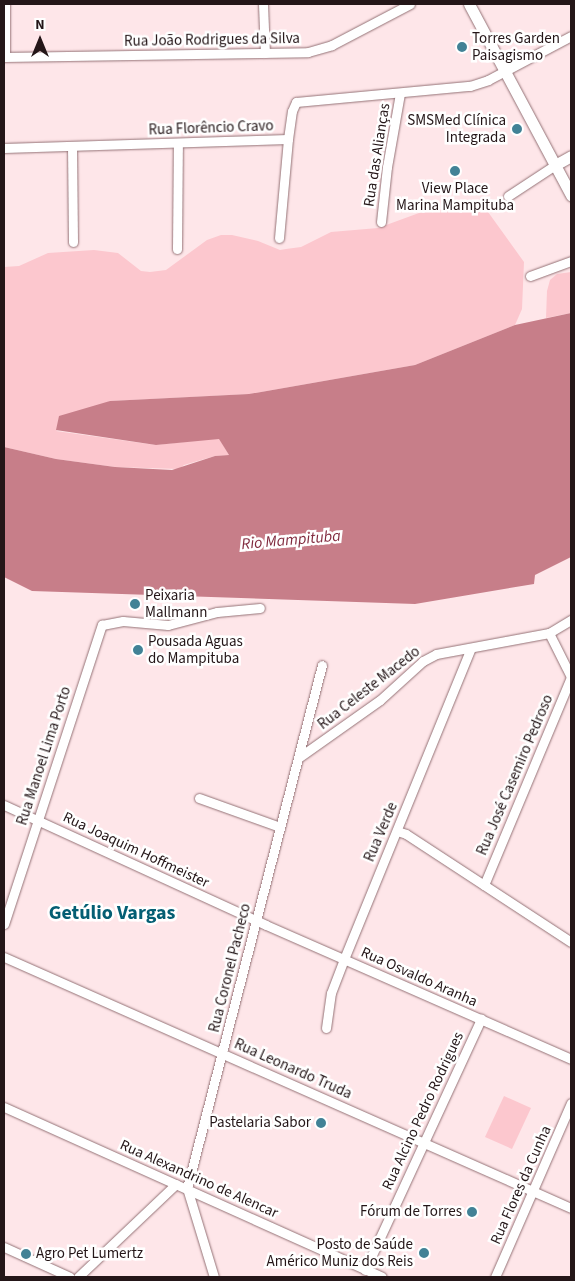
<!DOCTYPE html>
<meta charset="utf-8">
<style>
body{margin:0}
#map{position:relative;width:575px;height:1281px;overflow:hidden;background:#fee6e9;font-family:"Source Sans 3",sans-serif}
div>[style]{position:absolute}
.green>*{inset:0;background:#fcc7ce}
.water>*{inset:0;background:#c77e89}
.roads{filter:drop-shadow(0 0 1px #947276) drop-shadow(0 0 1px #947276)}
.minor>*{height:9px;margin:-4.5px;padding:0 4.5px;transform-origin:4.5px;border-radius:4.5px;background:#fff}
.secondary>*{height:11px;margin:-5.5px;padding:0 5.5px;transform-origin:5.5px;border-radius:5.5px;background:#fff}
.dots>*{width:14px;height:14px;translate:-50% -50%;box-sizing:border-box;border:2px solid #fff;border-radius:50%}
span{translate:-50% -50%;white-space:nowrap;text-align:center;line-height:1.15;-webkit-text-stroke:5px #fff;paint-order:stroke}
.poi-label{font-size:15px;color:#241618}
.left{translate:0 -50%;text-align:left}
.right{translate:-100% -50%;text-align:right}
.street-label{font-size:15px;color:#241618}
.water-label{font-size:16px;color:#812a3e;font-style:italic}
.district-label{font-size:20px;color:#045e73;font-weight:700}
.frame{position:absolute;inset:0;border:5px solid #241618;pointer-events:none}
.north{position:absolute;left:15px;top:15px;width:50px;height:50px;-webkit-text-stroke:4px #fff;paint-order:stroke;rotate:0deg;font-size:14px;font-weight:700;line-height:20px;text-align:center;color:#241618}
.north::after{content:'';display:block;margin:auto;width:18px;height:22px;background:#241618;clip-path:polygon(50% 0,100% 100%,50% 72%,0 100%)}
</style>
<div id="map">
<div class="green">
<div style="clip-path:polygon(471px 204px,483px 205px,524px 262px,522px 309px,515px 325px,415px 365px,250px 394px,110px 401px,56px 431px,156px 445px,219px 438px,229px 455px,215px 456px,184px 465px,179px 469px,115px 467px,56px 459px,4px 447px,4px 267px,19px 266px,48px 253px,94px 250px,118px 253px,141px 271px,150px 272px,166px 270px,207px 240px,221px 235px,232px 235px,258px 241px,280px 250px,286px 249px,301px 247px,331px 232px,378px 228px,419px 213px)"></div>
<div style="clip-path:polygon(571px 272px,571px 313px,546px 318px,547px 291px,550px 280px,557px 274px)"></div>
<div style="clip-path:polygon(504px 1096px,531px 1108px,512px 1149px,485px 1137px)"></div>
</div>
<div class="water">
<div style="clip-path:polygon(571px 313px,571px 557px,535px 575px,534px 584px,415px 604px,32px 591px,4px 577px,4px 447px,56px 459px,115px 467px,172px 470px,215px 456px,229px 455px,219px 439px,156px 445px,56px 430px,59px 416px,110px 401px,249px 394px,415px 365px,515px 325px)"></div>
</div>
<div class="roads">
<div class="minor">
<div style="left:5px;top:4px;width:53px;rotate:90deg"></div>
<div style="left:263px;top:4px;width:49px;rotate:87.7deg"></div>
<div style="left:4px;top:57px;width:304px;rotate:-0.9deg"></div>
<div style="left:308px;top:52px;width:25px;rotate:-16deg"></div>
<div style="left:332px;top:45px;width:88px;rotate:-27.7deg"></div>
<div style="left:72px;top:146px;width:96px;rotate:89.4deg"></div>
<div style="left:4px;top:148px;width:284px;rotate:-1.8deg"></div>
<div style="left:288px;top:139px;width:28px;rotate:-82deg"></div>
<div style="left:292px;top:111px;width:10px;rotate:-66deg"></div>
<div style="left:296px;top:102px;width:175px;rotate:-5.3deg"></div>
<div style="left:470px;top:86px;width:19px;rotate:-18deg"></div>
<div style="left:488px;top:80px;width:94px;rotate:-27.9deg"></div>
<div style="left:508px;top:196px;width:56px;rotate:-33.4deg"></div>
<div style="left:381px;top:222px;width:55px;rotate:-83.8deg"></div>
<div style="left:387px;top:167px;width:75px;rotate:-80deg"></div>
<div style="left:279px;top:238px;width:99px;rotate:-84.8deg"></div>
<div style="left:177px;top:249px;width:106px;rotate:-89.5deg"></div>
<div style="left:530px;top:276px;width:44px;rotate:-20.1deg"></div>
<div style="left:549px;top:633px;width:49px;rotate:63.4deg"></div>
<div style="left:298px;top:758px;width:100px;rotate:-35.3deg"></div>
<div style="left:380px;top:700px;width:58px;rotate:-42.2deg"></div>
<div style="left:423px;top:661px;width:15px;rotate:-28deg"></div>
<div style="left:436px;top:654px;width:115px;rotate:-10.5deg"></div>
<div style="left:549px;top:633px;width:26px;rotate:-31deg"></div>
<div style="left:199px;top:798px;width:86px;rotate:19.7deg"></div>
<div style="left:4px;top:805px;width:288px;rotate:24.6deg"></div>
<div style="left:266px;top:925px;width:333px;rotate:23.7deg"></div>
<div style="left:397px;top:831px;width:9px;rotate:18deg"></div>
<div style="left:406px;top:834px;width:197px;rotate:33.2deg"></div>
<div style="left:484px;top:885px;width:225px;rotate:-67.3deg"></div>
<div style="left:4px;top:924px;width:315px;rotate:-71.9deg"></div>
<div style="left:102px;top:625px;width:21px;rotate:-11deg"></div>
<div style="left:123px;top:621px;width:45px;rotate:5.1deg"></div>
<div style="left:168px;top:625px;width:51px;rotate:-14.9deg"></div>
<div style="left:217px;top:612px;width:43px;rotate:-5.3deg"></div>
<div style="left:4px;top:957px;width:620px;rotate:23.88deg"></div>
<div style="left:326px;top:1028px;width:35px;rotate:-82deg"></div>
<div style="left:331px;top:993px;width:36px;rotate:-69deg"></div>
<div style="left:344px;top:959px;width:336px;rotate:-67.8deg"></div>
<div style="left:4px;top:1107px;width:414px;rotate:24.2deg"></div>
<div style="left:4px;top:1247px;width:72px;rotate:24.4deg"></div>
<div style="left:365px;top:1270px;width:277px;rotate:-65.2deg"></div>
<div style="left:78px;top:1277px;width:135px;rotate:-43.5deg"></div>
<div style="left:214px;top:1277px;width:93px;rotate:-106.9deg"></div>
<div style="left:187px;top:1188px;width:540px;rotate:-75.53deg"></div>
<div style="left:495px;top:1277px;width:190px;rotate:-66.4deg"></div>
</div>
<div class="secondary">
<div style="left:469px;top:4px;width:217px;rotate:61.9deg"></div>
<div style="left:555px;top:165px;width:18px;rotate:-29deg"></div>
</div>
</div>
<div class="dots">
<div style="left:462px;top:47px;background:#428296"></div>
<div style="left:517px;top:129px;background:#428296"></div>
<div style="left:455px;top:171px;background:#428296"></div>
<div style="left:135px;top:604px;background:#428296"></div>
<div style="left:138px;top:650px;background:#428296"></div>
<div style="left:321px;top:1123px;background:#428296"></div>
<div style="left:472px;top:1212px;background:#428296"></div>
<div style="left:424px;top:1253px;background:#428296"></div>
<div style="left:26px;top:1254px;background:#428296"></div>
</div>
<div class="poi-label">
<span class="left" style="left:472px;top:47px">Torres Garden<br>Paisagismo</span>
<span class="right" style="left:506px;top:129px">SMSMed Clínica<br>Integrada</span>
<span style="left:455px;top:197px">View Place<br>Marina Mampituba</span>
<span class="left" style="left:145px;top:604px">Peixaria<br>Mallmann</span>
<span class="left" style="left:148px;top:650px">Pousada Aguas<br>do Mampituba</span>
<span class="right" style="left:311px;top:1123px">Pastelaria Sabor</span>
<span class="right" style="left:462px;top:1212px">Fórum de Torres</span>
<span class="right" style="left:413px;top:1253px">Posto de Saúde<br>Américo Muniz dos Reis</span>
<span class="left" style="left:36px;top:1254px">Agro Pet Lumertz</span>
</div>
<div class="street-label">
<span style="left:212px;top:40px;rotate:-1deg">Rua João Rodrigues da Silva</span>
<span style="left:211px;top:128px;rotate:-2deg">Rua Florêncio Cravo</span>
<span style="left:377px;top:155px;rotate:-81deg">Rua das Alianças</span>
<span style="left:369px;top:688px;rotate:-38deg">Rua Celeste Macedo</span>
<span style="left:44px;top:756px;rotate:-72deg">Rua Manoel Lima Porto</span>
<span style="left:515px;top:775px;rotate:-67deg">Rua José Casemiro Pedroso</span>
<span style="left:381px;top:832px;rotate:-67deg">Rua Verde</span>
<span style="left:136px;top:850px;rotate:25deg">Rua Joaquim Hoffmeister</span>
<span style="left:230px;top:968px;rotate:-76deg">Rua Coronel Pacheco</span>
<span style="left:419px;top:977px;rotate:24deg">Rua Osvaldo Aranha</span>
<span style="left:293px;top:1069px;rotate:24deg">Rua Leonardo Truda</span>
<span style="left:423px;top:1111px;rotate:-65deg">Rua Alcino Pedro Rodrigues</span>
<span style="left:199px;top:1179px;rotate:24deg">Rua Alexandrino de Alencar</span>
<span style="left:521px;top:1185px;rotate:-66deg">Rua Flores da Cunha</span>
</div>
<div class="water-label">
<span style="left:291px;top:540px;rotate:-5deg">Rio Mampituba</span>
</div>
<div class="district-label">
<span style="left:112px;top:913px">Getúlio Vargas</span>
</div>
<div class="frame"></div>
<div class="north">N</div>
</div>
